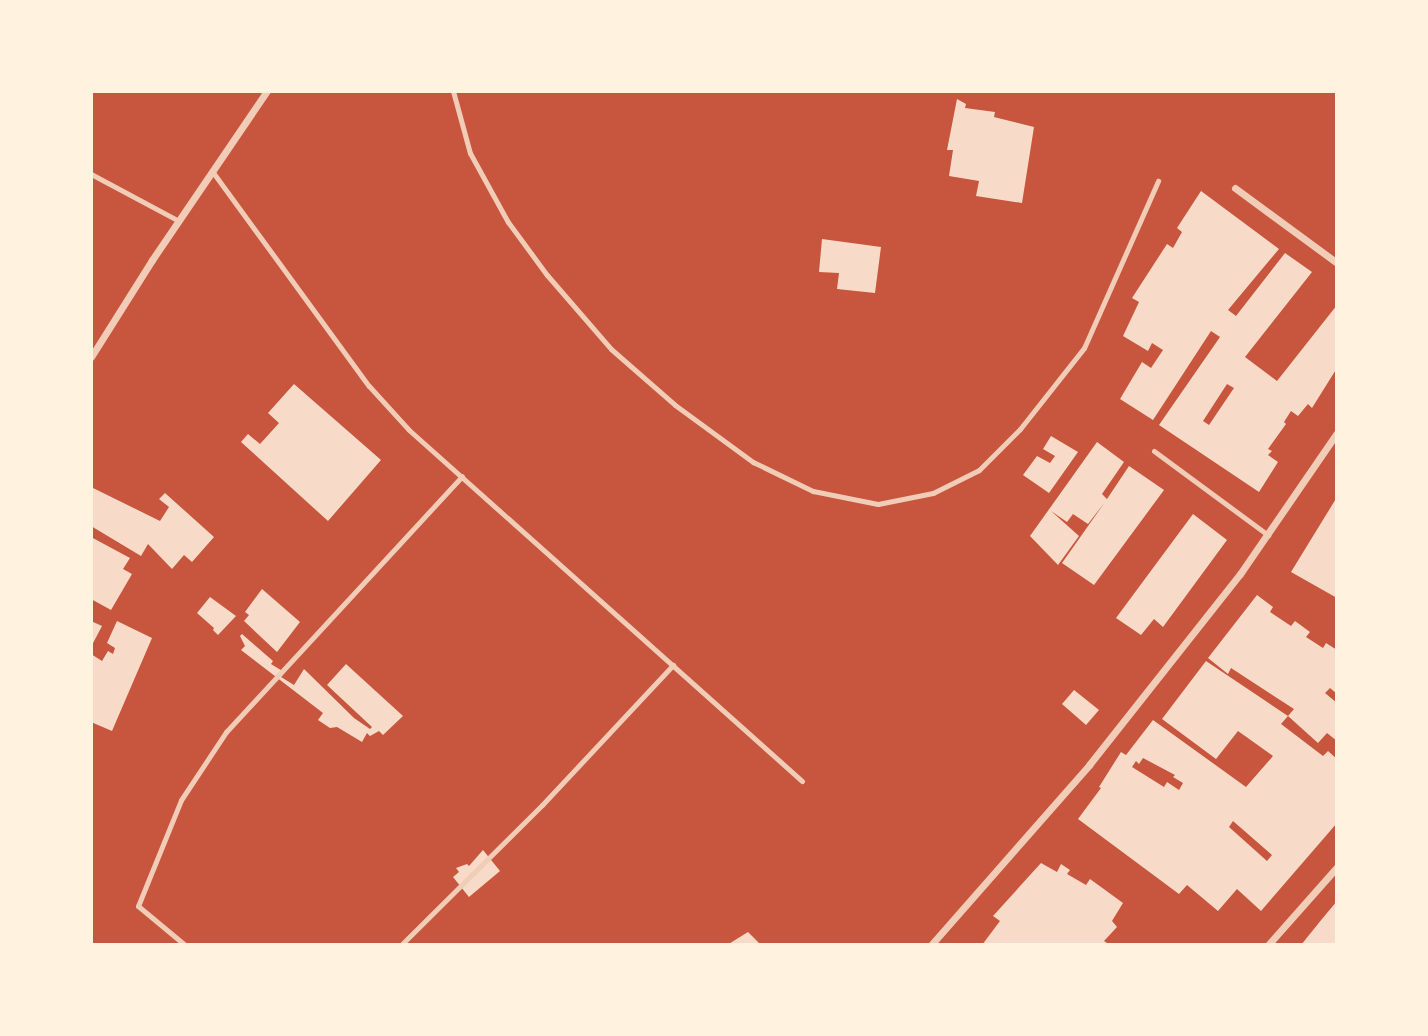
<!DOCTYPE html>
<style>
body{margin:0}
#map{position:relative;width:1428px;height:1036px;overflow:hidden;background:#c8553d;font-family:"Nunito Sans",sans-serif}
div>[style]{position:absolute}
.building>*{inset:0;background:#f7dbc8}
.service>*{height:5px;margin:-2.5px;padding:0 2.5px;transform-origin:2.5px;border-radius:2.5px;background:#f1ccb7}
.minor>*{height:7px;margin:-3.5px;padding:0 3.5px;transform-origin:3.5px;border-radius:3.5px;background:#f1ccb7}
span{translate:-50% -50%;white-space:nowrap;text-align:center;line-height:1.15;-webkit-text-stroke:7px #fff3e0;paint-order:stroke}
.frame{position:absolute;inset:0;border:93px solid #fff3e0;pointer-events:none}
</style>
<div id="map">
<div class="building">
<div style="clip-path:polygon(957px 99px,966px 104px,965px 108px,995px 112px,994px 117px,1034px 127px,1022px 203px,976px 196px,979px 181px,949px 176px,953px 150px,947px 150px)"></div>
<div style="clip-path:polygon(evenodd,1201px 191px,1279px 249px,1228px 310px,1236px 316px,1285px 253px,1312px 272px,1245px 357px,1277px 381px,1337px 305px,1337px 368px,1312px 408px,1308px 404px,1298px 416px,1291px 411px,1284px 422px,1286px 424px,1268px 449px,1272px 451px,1268px 455px,1278px 462px,1259px 492px,1159px 425px,1220px 337px,1211px 331px,1153px 420px,1120px 399px,1142px 362px,1151px 368px,1163px 350px,1152px 343px,1148px 351px,1123px 336px,1139px 302px,1132px 298px,1167px 244px,1173px 248px,1182px 232px,1177px 228px,1201px 191px,1227px 384px,1234px 388px,1209px 425px,1203px 421px,1227px 384px)"></div>
<div style="clip-path:polygon(822px 239px,881px 247px,875px 293px,837px 289px,839px 273px,819px 272px)"></div>
<div style="clip-path:polygon(294px 384px,381px 460px,328px 521px,241px 442px,248px 434px,260px 444px,279px 423px,268px 413px)"></div>
<div style="clip-path:polygon(1051px 436px,1078px 452px,1049px 493px,1023px 475px,1037px 456px,1050px 463px,1055px 456px,1043px 449px)"></div>
<div style="clip-path:polygon(1097px 442px,1124px 462px,1102px 494px,1107px 499px,1129px 466px,1164px 490px,1094px 585px,1062px 563px,1105px 502px,1088px 524px,1073px 514px,1067px 522px,1051px 511px,1079px 536px,1058px 565px,1030px 536px)"></div>
<div style="clip-path:polygon(91px 487px,160px 521px,169px 507px,159px 499px,165px 493px,214px 537px,192px 562px,184px 555px,172px 569px,148px 544px,141px 556px,91px 526px)"></div>
<div style="clip-path:polygon(1337px 497px,1337px 598px,1291px 572px)"></div>
<div style="clip-path:polygon(1193px 514px,1227px 540px,1163px 627px,1154px 619px,1141px 635px,1116px 618px)"></div>
<div style="clip-path:polygon(91px 537px,130px 558px,123px 569px,132px 574px,111px 610px,91px 599px)"></div>
<div style="clip-path:polygon(262px 589px,300px 622px,277px 652px,244px 621px,249px 615px,245px 612px)"></div>
<div style="clip-path:polygon(evenodd,1257px 595px,1273px 607px,1270px 612px,1291px 626px,1295px 621px,1310px 632px,1306px 637px,1323px 648px,1326px 643px,1337px 650px,1337px 694px,1330px 688px,1325px 693px,1337px 703px,1337px 741px,1327px 733px,1318px 743px,1288px 716px,1281px 724px,1323px 756px,1328px 751px,1337px 759px,1337px 823px,1261px 911px,1237px 889px,1218px 911px,1187px 885px,1179px 894px,1078px 819px,1101px 788px,1099px 787px,1121px 752px,1126px 755px,1153px 720px,1246px 787px,1273px 756px,1238px 731px,1216px 759px,1162px 719px,1206px 661px,1288px 716px,1294px 709px,1231px 668px,1228px 674px,1208px 658px,1257px 595px,1143px 758px,1175px 775px,1173px 777px,1183px 783px,1179px 790px,1167px 782px,1164px 787px,1132px 767px,1136px 761px,1139px 764px,1143px 758px,1257px 595px,1233px 821px,1272px 855px,1267px 861px,1229px 827px,1233px 821px)"></div>
<div style="clip-path:polygon(210px 597px,236px 616px,218px 635px,213px 630px,214px 628px,197px 613px)"></div>
<div style="clip-path:polygon(91px 621px,102px 626px,91px 647px)"></div>
<div style="clip-path:polygon(117px 621px,152px 638px,112px 731px,91px 722px,91px 654px,102px 661px,108px 651px,113px 654px,115px 648px,107px 643px)"></div>
<div style="clip-path:polygon(242px 634px,273px 661px,271px 664px,284px 672px,281px 677px,294px 685px,304px 669px,354px 718px,370px 729px,372px 727px,327px 685px,346px 664px,403px 716px,383px 735px,379px 731px,370px 736px,367px 733px,362px 742px,337px 727px,330px 728px,318px 720px,323px 713px,241px 650px,245px 646px,240px 636px)"></div>
<div style="clip-path:polygon(1074px 690px,1099px 710px,1086px 725px,1062px 704px)"></div>
<div style="clip-path:polygon(483px 850px,500px 871px,469px 897px,453px 877px,459px 872px,456px 868px,467px 864px,469px 866px)"></div>
<div style="clip-path:polygon(1041px 863px,1057px 872px,1061px 864px,1070px 870px,1067px 874px,1086px 885px,1090px 879px,1123px 903px,1112px 921px,1117px 927px,1104px 941px,1110px 945px,982px 945px,1000px 921px,993px 916px)"></div>
<div style="clip-path:polygon(1337px 901px,1337px 945px,1301px 945px,1322px 919px)"></div>
<div style="clip-path:polygon(748px 932px,761px 945px,727px 945px)"></div>
</div>
<div class="service">
<div style="left:453px;top:91px;width:64px;rotate:74.7deg"></div>
<div style="left:470px;top:153px;width:79px;rotate:61.2deg"></div>
<div style="left:508px;top:222px;width:66px;rotate:53.7deg"></div>
<div style="left:547px;top:275px;width:98px;rotate:49.1deg"></div>
<div style="left:611px;top:349px;width:85px;rotate:41.2deg"></div>
<div style="left:675px;top:405px;width:97px;rotate:36.2deg"></div>
<div style="left:753px;top:462px;width:67px;rotate:25.8deg"></div>
<div style="left:813px;top:491px;width:66px;rotate:11.3deg"></div>
<div style="left:878px;top:504px;width:56px;rotate:-11.3deg"></div>
<div style="left:933px;top:493px;width:51px;rotate:-26.6deg"></div>
<div style="left:979px;top:470px;width:58px;rotate:-45deg"></div>
<div style="left:1020px;top:429px;width:103px;rotate:-51.7deg"></div>
<div style="left:1084px;top:348px;width:183px;rotate:-66.1deg"></div>
<div style="left:212px;top:171px;width:266px;rotate:53.9deg"></div>
<div style="left:369px;top:386px;width:59px;rotate:47.7deg"></div>
<div style="left:409px;top:430px;width:527px;rotate:41.77deg"></div>
<div style="left:91px;top:174px;width:100px;rotate:28.1deg"></div>
<div style="left:1154px;top:451px;width:142px;rotate:36.4deg"></div>
<div style="left:185px;top:945px;width:61px;rotate:-140.3deg"></div>
<div style="left:138px;top:906px;width:114px;rotate:-67.9deg"></div>
<div style="left:181px;top:800px;width:82px;rotate:-56.5deg"></div>
<div style="left:226px;top:732px;width:348px;rotate:-47.3deg"></div>
<div style="left:401px;top:945px;width:199px;rotate:-44.8deg"></div>
<div style="left:542px;top:805px;width:192px;rotate:-46.9deg"></div>
</div>
<div class="minor">
<div style="left:1235px;top:188px;width:127px;rotate:36.3deg"></div>
<div style="left:91px;top:357px;width:115px;rotate:-57.8deg"></div>
<div style="left:152px;top:260px;width:204px;rotate:-55.8deg"></div>
<div style="left:931px;top:945px;width:240px;rotate:-48.7deg"></div>
<div style="left:1089px;top:765px;width:243px;rotate:-51.7deg"></div>
<div style="left:1240px;top:574px;width:171px;rotate:-55.5deg"></div>
<div style="left:1268px;top:945px;width:104px;rotate:-48.5deg"></div>
</div>
<div class="frame"></div>
</div>
